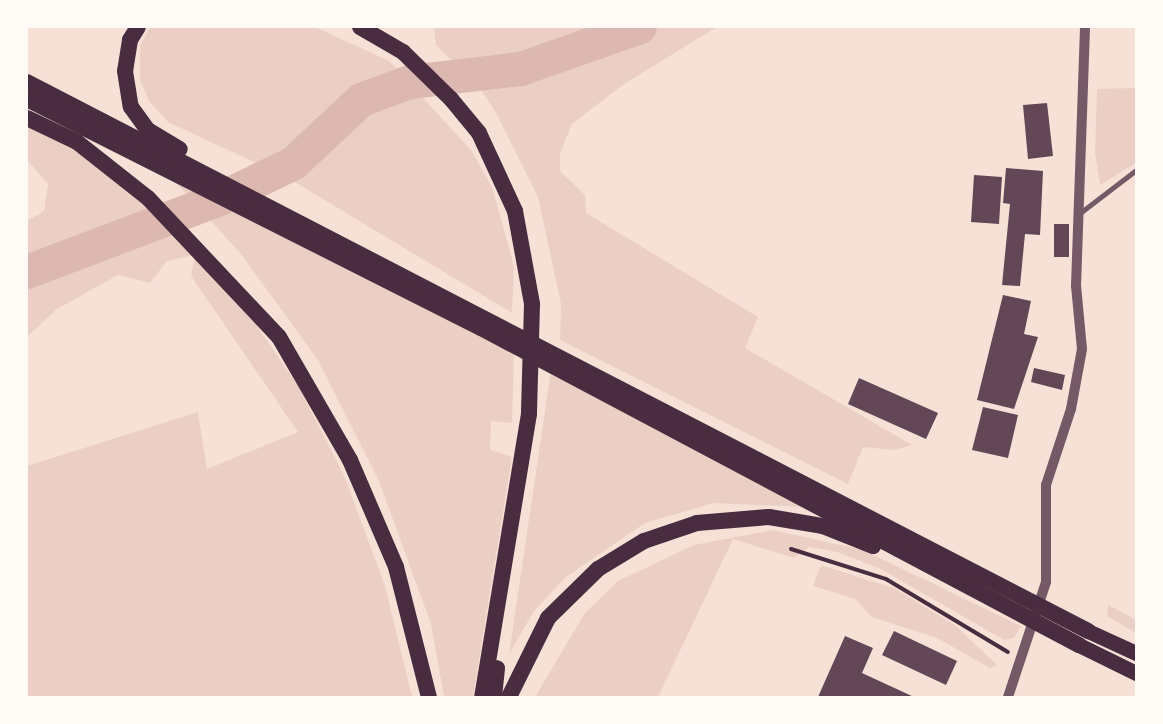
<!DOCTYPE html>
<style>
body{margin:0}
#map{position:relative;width:1163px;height:724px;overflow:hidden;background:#f7e1d7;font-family:"Crimson Pro",serif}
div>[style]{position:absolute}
.green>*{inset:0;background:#ebcfc5}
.river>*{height:34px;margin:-17px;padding:0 17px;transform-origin:17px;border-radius:17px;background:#dcb8b0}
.building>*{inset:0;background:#644757}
.path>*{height:4px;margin:-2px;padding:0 2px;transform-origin:2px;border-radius:2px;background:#4a2c40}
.service>*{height:4.5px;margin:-2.25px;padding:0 2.25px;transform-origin:2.25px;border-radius:2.25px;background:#755966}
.tertiary>*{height:10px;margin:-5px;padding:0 5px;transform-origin:5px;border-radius:5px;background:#755966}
.primary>*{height:15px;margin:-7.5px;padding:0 7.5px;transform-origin:7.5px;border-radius:7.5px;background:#4a2c40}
.trunk>*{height:16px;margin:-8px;padding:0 8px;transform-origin:8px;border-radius:8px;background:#4a2c40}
span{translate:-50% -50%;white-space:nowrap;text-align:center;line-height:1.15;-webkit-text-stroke:6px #fffaf5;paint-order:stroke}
.frame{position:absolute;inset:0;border:28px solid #fffaf5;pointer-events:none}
</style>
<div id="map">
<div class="green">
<div style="clip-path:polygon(150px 27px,315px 27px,389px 61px,471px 150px,492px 187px,514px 266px,512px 313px,288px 178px,168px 122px,150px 102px,140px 80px,140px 46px)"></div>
<div style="clip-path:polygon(434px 27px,717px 27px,624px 84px,572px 124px,560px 153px,560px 171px,585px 195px,586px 213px,758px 317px,745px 348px,912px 445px,894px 450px,863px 447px,848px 484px,560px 340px,561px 304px,538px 197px,496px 113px,480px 88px,436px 45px)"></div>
<div style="clip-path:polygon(1136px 88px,1136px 163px,1100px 185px,1095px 153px,1097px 89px)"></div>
<div style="clip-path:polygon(27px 122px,88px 157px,141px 200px,195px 255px,246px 310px,298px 386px,344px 475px,385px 586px,412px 697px,27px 697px,27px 466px,198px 412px,207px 469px,298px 432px,191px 276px,195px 255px,167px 261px,150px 283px,118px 275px,57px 309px,27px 337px,27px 221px,44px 211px,48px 184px,27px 160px)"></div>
<div style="clip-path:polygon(176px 183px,514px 352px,512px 423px,491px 421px,490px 450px,512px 457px,473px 697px,444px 697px,431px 624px,379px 481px,318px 360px,241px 254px)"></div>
<div style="clip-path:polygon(551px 371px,805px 507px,714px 503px,645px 523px,566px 577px,534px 611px,509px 654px)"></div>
<div style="clip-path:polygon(773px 530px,863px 550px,1021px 626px,1014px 638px,1004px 640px,879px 568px,837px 552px,809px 547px,794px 558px,733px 539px,658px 697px,535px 697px,585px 613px,618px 581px,694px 545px)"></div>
<div style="clip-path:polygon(821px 565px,896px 589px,956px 626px,997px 665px,990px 668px,937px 638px,872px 617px,855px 599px,813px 586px)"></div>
<div style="clip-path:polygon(1108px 605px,1136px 620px,1136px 633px,1107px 616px)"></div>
</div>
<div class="river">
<div style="left:27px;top:272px;width:206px;rotate:-20.7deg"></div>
<div style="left:220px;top:199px;width:82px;rotate:-25.9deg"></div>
<div style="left:294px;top:163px;width:92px;rotate:-43.2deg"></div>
<div style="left:361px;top:100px;width:52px;rotate:-20.2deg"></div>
<div style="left:410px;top:82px;width:112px;rotate:-6.7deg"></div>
<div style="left:521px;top:69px;width:126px;rotate:-19.4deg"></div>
</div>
<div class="building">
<div style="clip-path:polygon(1047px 103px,1053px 156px,1028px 159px,1023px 105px)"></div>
<div style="clip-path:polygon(1006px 168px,1043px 171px,1040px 235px,1025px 234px,1020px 286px,1002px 285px,1010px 204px,1003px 203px)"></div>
<div style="clip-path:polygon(974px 175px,1002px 177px,999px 224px,971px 222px)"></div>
<div style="clip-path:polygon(1054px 224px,1069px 224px,1069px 257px,1054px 257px)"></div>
<div style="clip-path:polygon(1003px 295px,1031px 301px,1024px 334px,1038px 337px,1014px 409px,977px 400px)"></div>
<div style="clip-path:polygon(1034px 368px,1065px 375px,1062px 390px,1031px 382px)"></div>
<div style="clip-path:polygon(859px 378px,938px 413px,926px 439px,848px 404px)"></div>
<div style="clip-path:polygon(983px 407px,1018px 415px,1008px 458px,972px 450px)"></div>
<div style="clip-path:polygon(894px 631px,957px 661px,946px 685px,882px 655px)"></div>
<div style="clip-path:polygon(845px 636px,873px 648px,862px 673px,914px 697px,818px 697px)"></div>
</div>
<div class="path">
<div style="left:791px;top:549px;width:100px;rotate:17.5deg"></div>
<div style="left:886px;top:579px;width:142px;rotate:30.9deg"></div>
</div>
<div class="service">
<div style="left:1080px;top:213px;width:71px;rotate:-37.5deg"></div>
</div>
<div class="tertiary">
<div style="left:1008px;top:697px;width:121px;rotate:-71.7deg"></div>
<div style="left:1046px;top:582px;width:97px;rotate:-90deg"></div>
<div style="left:1046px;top:485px;width:80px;rotate:-71.8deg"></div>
<div style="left:1071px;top:409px;width:61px;rotate:-79.6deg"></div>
<div style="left:1082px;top:349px;width:63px;rotate:-95.4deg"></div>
<div style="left:1076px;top:286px;width:259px;rotate:-88deg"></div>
</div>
<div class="primary">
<div style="left:1088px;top:631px;width:53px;rotate:24.6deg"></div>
<div style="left:1079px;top:645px;width:64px;rotate:26.2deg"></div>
</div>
<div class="trunk">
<div style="left:138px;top:27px;width:15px;rotate:122deg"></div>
<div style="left:130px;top:40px;width:31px;rotate:99deg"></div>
<div style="left:125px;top:71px;width:36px;rotate:81deg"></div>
<div style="left:131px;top:107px;width:29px;rotate:54deg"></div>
<div style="left:148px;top:130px;width:37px;rotate:31deg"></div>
<div style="left:360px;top:27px;width:50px;rotate:30.2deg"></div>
<div style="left:403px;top:52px;width:67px;rotate:44.4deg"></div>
<div style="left:451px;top:99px;width:44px;rotate:50.5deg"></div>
<div style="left:479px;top:133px;width:86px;rotate:65.2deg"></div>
<div style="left:515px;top:211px;width:95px;rotate:79.6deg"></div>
<div style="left:532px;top:304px;width:110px;rotate:91.6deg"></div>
<div style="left:529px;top:414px;width:287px;rotate:99.4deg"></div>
<div style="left:27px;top:82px;width:1195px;rotate:27.36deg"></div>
<div style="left:27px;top:99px;width:508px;rotate:26.77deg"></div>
<div style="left:481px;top:328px;width:677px;rotate:27.93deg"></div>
<div style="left:27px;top:118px;width:55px;rotate:25.6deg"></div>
<div style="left:77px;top:142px;width:90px;rotate:38.3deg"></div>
<div style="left:148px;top:198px;width:191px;rotate:46.7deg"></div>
<div style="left:279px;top:337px;width:142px;rotate:60deg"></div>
<div style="left:350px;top:460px;width:116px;rotate:66.7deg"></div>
<div style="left:396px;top:567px;width:134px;rotate:75.8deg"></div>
<div style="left:494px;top:697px;width:29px;rotate:-84deg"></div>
<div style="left:509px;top:697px;width:88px;rotate:-63.7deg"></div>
<div style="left:548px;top:618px;width:70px;rotate:-44.4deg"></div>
<div style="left:598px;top:569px;width:54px;rotate:-31.3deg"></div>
<div style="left:644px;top:541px;width:56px;rotate:-18.8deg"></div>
<div style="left:697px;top:523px;width:72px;rotate:-4.8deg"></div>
<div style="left:769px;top:517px;width:55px;rotate:9.5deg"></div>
<div style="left:823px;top:526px;width:54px;rotate:21.8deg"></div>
</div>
<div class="frame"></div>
</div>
